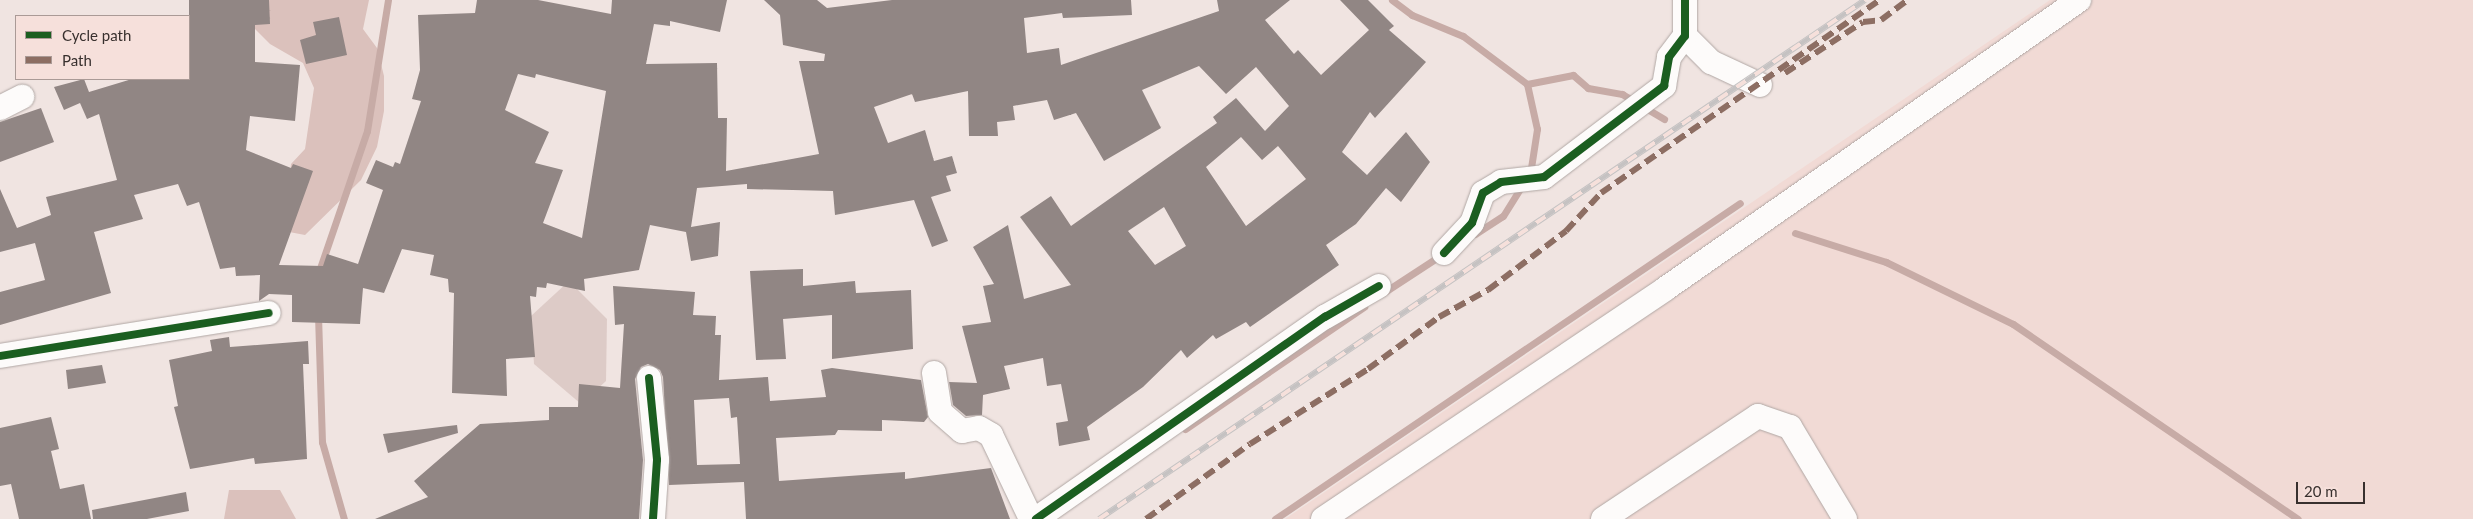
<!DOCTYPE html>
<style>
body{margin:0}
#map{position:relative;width:2473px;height:519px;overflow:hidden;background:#f0e4e1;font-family:Lato,sans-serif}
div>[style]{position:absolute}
.built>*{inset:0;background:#f1dad5}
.green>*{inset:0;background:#ddcbc7}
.forest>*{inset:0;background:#dbc1bc}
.stream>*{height:7px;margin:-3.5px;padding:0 3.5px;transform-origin:3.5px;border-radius:3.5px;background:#c7aba6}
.building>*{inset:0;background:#918684}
.roads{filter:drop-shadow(0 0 1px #b0a7a4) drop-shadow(0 0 1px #b0a7a4)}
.minor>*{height:24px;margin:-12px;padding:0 12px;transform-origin:12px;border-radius:12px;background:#fdfbfa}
.rail>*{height:5.5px;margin-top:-2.75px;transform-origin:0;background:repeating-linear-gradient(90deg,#f6e0db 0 11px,#c5c2c2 0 22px);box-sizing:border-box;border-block:1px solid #c5c2c2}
.quiet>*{height:6px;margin-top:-3px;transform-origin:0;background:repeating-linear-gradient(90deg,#8d6e63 0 12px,transparent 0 18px)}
.cycleway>*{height:8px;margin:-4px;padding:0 4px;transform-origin:4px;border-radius:4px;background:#1b5e20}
span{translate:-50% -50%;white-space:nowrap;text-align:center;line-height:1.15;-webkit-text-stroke:5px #f6e0db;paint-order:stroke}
.legend{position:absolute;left:15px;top:15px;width:175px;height:65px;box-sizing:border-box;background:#f6e0db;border:1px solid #aa9a96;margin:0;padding:6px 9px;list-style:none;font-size:15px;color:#38302e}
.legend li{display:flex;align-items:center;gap:10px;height:25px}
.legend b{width:25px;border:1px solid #aa9a96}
.scale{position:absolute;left:2296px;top:482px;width:69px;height:22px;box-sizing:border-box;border:2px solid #38302e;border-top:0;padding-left:6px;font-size:15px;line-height:18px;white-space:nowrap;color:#38302e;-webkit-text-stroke:4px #f6e0db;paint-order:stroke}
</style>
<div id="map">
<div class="built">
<div style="clip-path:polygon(2050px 0,2473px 0,2473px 519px,1285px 519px)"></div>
</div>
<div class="green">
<div style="clip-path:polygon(569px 281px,607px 319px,606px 381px,581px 404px,534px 364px,531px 316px)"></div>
</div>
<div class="forest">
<div style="clip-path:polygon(251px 0,369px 0,363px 29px,377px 48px,384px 76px,384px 111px,377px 147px,361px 180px,305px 235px,284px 231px,291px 164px,305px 149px,314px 88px,303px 63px,270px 44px,253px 27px)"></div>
<div style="clip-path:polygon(229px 490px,280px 490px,296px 519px,224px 519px)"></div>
</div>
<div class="stream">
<div style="left:1392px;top:0;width:25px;rotate:37deg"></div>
<div style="left:1412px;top:15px;width:55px;rotate:22.4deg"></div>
<div style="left:1463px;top:36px;width:80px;rotate:36.9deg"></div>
<div style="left:1527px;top:84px;width:46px;rotate:77.5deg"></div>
<div style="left:1537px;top:129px;width:46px;rotate:98.8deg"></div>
<div style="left:1527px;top:84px;width:47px;rotate:-11.1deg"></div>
<div style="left:1573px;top:75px;width:20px;rotate:41deg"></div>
<div style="left:1588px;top:88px;width:35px;rotate:10deg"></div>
<div style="left:1622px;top:94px;width:49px;rotate:30.8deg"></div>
<div style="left:1795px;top:233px;width:96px;rotate:17.7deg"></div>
<div style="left:1886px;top:262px;width:141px;rotate:26deg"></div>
<div style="left:2013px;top:324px;width:345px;rotate:34.4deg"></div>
<div style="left:1475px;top:234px;width:33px;rotate:-33deg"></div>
<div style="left:1503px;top:216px;width:36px;rotate:-58deg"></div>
<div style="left:318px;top:274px;width:151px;rotate:-71.1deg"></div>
<div style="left:367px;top:131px;width:133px;rotate:-80.9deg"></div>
<div style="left:1383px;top:293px;width:69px;rotate:-33.2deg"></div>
<div style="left:318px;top:315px;width:127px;rotate:88.2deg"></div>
<div style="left:322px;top:442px;width:80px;rotate:74.1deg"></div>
<div style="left:1185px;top:429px;width:217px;rotate:-34.3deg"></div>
<div style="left:1275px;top:519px;width:562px;rotate:-34.2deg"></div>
</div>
<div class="building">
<div style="clip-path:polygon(evenodd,189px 0,269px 0,270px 24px,255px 25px,255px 62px,300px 65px,295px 121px,250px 116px,246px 150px,291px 168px,293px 164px,313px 171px,279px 265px,323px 266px,327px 254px,358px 264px,383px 190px,366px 183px,376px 160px,393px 167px,395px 162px,400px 164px,421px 101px,412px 99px,420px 70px,418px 15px,475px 13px,477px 0,538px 0,611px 14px,612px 0,727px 0,720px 32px,670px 21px,670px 26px,654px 24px,646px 64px,717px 63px,718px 118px,727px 118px,726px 171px,819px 154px,799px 61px,824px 61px,825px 54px,783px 45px,780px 15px,764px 0,817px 0,827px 8px,892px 0,1131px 0,1132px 15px,1063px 18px,1062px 13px,1024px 18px,1027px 53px,1059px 48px,1061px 65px,1219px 11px,1217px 0,1290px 0,1265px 20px,1294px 54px,1298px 50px,1321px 75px,1369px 30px,1340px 0,1368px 0,1394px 26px,1389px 30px,1426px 62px,1375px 118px,1370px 112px,1342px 152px,1367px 175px,1406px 132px,1430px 162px,1401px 202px,1386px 188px,1356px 224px,1326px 245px,1339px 265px,1250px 327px,1246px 322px,1216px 339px,1213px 335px,1187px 358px,1181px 350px,1143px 387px,1087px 427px,1090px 440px,1059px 446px,1056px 423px,1068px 421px,1061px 384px,1047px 386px,1043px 358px,1004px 366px,1010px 389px,983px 395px,982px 415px,966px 416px,953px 405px,949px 382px,977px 383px,962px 326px,991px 322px,983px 286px,994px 284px,973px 247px,1008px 225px,1024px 299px,1071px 285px,1020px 217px,1051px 196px,1071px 226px,1217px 123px,1213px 117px,1236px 98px,1265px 131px,1289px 106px,1256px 67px,1226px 94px,1199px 66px,1142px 90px,1161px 128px,1104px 161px,1076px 113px,1054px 120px,1047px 100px,1013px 106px,1015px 120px,997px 122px,998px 136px,969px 136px,968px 91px,915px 102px,912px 94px,874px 107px,888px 143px,925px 130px,934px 161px,952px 156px,957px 173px,946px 176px,951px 191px,931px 197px,948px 241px,932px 247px,914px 200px,835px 215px,833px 191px,747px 189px,747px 184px,697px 188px,691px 227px,720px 222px,718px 256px,691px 261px,686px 232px,650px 225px,639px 270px,584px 279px,585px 291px,547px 283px,546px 288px,537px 287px,536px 297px,530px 296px,535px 357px,506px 359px,507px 396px,452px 393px,454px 293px,449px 292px,448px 279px,430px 275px,434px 255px,402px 249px,384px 293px,363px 288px,360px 324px,292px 322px,292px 295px,269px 294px,259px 301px,260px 275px,236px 276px,235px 267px,220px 269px,199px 202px,187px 206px,178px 184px,134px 195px,143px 219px,94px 232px,111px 293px,0 325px,0 292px,45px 280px,35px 243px,0 252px,0 189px,17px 228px,51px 215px,46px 197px,117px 180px,99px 114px,87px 119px,80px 103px,64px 110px,54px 87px,84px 79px,89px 92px,132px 79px,189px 79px,189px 0,518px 74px,535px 78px,536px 74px,606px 91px,582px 238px,543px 223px,563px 170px,535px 163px,549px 132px,505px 110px,518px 74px,189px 0,1241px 137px,1262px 160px,1278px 146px,1306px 179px,1246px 226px,1206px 167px,1241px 137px,189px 0,1164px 207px,1186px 246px,1155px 265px,1128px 231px,1164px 207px)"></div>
<div style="clip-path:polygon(339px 17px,347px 55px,306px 64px,300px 40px,316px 35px,313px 22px)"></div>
<div style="clip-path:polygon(41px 108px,54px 142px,0 162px,0 122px)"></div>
<div style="clip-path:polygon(803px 269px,803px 286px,855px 281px,856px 293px,911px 290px,913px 349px,832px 359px,832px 315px,783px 319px,786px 359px,756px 360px,750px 271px)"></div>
<div style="clip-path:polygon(evenodd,613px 286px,695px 292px,693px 315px,716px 316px,715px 335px,721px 335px,719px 380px,768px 377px,770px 401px,826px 397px,821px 370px,832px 368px,921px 380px,928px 417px,924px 422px,882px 420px,882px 431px,838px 430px,835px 435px,776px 438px,779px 481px,905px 472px,905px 479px,991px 468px,1010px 519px,746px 519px,744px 482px,669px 485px,663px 377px,660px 370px,648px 364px,641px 367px,635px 379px,643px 460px,639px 519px,375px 519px,428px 497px,414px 481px,480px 424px,549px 420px,549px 407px,578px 407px,579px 384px,620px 388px,624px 324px,615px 325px,613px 286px,729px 398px,731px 418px,737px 417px,740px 464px,697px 465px,694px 400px,729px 398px)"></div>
<div style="clip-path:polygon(229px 337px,230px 347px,308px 341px,309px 364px,303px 364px,307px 459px,255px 464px,254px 458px,190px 469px,174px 407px,178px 406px,169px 360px,212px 351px,210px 340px)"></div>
<div style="clip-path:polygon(102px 365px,106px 383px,68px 389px,66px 370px)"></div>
<div style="clip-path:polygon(51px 417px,59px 449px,51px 451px,60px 489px,84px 484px,91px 519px,19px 519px,11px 484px,0 486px,0 428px)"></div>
<div style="clip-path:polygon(457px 425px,458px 433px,388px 453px,383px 434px)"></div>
<div style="clip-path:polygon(186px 492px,189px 511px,147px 519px,93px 519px,92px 510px)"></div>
</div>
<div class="roads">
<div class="minor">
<div style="left:1685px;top:36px;width:37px;rotate:45deg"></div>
<div style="left:1711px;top:62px;width:54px;rotate:25.1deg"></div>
<div style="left:0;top:108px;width:25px;rotate:-27deg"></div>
<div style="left:1444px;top:253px;width:41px;rotate:-47deg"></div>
<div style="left:1472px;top:223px;width:32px;rotate:-70deg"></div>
<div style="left:1483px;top:193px;width:21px;rotate:-31deg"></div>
<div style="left:1501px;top:182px;width:43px;rotate:-6.6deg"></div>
<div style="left:1544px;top:177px;width:151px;rotate:-37.2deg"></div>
<div style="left:1664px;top:86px;width:29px;rotate:-80deg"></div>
<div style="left:1669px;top:57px;width:26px;rotate:-53deg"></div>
<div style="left:1685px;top:36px;width:36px;rotate:-90deg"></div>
<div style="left:0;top:356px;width:272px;rotate:-9.1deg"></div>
<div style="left:934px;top:373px;width:39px;rotate:81deg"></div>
<div style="left:940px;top:412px;width:29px;rotate:41deg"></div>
<div style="left:962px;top:431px;width:17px;rotate:-10deg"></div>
<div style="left:979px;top:428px;width:14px;rotate:30deg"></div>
<div style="left:991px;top:435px;width:93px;rotate:64.5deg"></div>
<div style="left:649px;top:378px;width:82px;rotate:84.4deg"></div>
<div style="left:657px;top:460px;width:59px;rotate:93.9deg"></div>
<div style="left:1036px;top:519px;width:353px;rotate:-35deg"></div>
<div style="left:1325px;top:317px;width:62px;rotate:-29.9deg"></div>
<div style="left:1323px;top:519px;width:412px;rotate:-33.9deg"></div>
<div style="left:1665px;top:289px;width:505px;rotate:-34.92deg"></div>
<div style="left:1603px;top:519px;width:186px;rotate:-33.6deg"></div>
<div style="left:1758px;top:416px;width:34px;rotate:19deg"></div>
<div style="left:1790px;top:427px;width:107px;rotate:59.1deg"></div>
</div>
</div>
<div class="rail">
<div style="left:1099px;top:519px;width:925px;rotate:-34.12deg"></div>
</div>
<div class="quiet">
<div style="left:1785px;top:73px;width:93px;rotate:-33.2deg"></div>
<div style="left:1863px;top:22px;width:18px;rotate:-6deg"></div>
<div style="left:1881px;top:20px;width:34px;rotate:-37deg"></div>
<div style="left:1146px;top:519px;width:128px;rotate:-35.8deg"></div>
<div style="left:1250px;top:444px;width:140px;rotate:-32.4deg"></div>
<div style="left:1368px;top:369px;width:88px;rotate:-36.2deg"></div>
<div style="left:1439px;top:317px;width:56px;rotate:-28.9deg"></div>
<div style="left:1488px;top:290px;width:98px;rotate:-37.1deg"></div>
<div style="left:1566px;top:231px;width:52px;rotate:-47.4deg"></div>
<div style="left:1601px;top:193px;width:339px;rotate:-34.7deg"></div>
</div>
<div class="cycleway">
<div style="left:1444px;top:253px;width:41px;rotate:-47deg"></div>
<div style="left:1472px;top:223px;width:32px;rotate:-70deg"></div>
<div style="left:1483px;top:193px;width:21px;rotate:-31deg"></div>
<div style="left:1501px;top:182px;width:43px;rotate:-6.6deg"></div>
<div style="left:1544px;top:177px;width:151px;rotate:-37.2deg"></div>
<div style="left:1664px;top:86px;width:29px;rotate:-80deg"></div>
<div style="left:1669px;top:57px;width:26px;rotate:-53deg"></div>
<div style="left:1685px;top:36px;width:36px;rotate:-90deg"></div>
<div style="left:0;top:356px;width:272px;rotate:-9.1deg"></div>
<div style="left:649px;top:378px;width:82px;rotate:84.4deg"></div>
<div style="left:657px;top:460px;width:59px;rotate:93.9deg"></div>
<div style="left:1036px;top:519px;width:353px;rotate:-35deg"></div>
<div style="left:1325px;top:317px;width:62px;rotate:-29.9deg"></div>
</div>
<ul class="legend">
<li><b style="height:6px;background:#1b5e20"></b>Cycle path</li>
<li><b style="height:6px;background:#8d6e63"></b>Path</li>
</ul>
<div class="scale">20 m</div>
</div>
